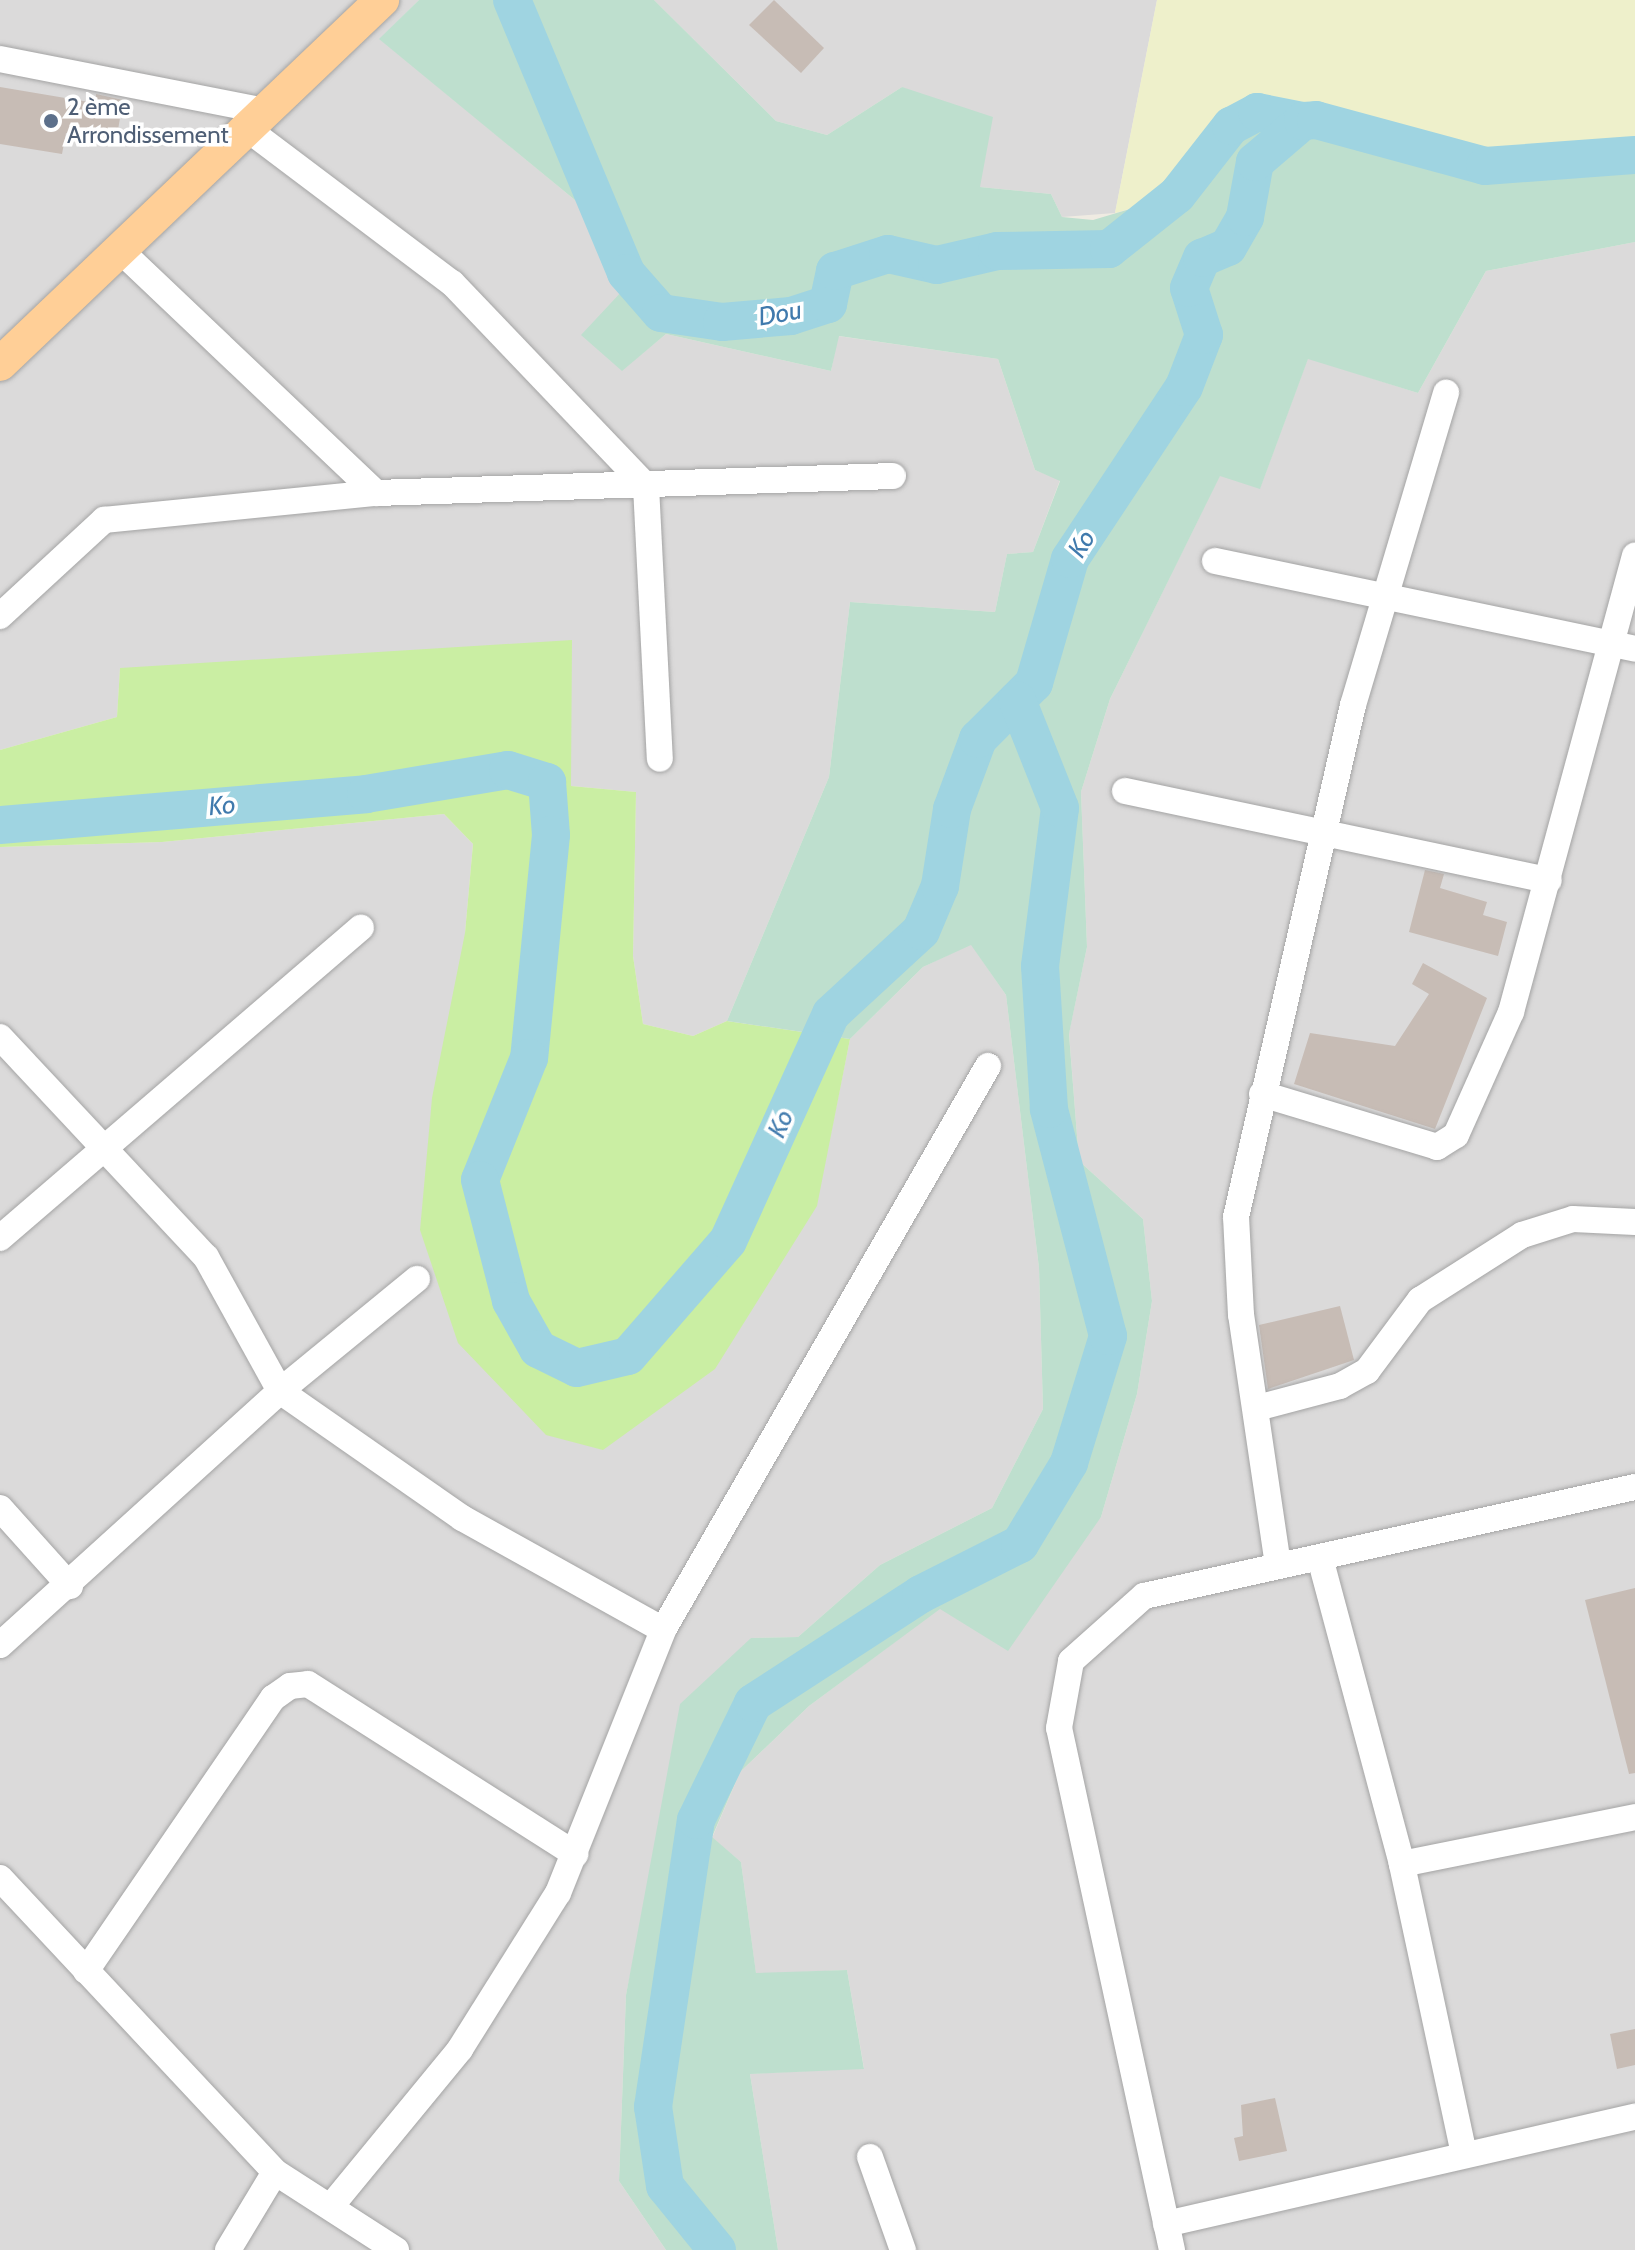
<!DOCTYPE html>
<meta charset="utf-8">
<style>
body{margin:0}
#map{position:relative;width:1635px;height:2250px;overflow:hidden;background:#efebe2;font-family:Cabin,sans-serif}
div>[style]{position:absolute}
.residential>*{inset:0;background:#dbdada}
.farmland>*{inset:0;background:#eef0cb}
.grass>*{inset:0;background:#caeea3}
.wetland>*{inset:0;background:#bedfce}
.river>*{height:38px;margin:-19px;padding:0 19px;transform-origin:19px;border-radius:19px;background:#9fd4e1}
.building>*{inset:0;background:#c7bcb5}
.roads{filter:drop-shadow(0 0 2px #a4a4a4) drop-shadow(0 0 2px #a4a4a4)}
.minor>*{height:26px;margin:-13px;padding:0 13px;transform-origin:13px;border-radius:13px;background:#fff}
.major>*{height:34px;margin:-17px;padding:0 17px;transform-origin:17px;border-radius:17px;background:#ffcf97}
.dots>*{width:22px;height:22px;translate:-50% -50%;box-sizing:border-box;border:4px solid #fff;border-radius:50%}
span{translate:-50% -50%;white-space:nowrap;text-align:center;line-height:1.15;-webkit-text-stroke:7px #fff;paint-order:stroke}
.service-label{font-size:24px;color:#4e5e75}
.left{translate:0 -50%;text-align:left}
.water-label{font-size:26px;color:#407aad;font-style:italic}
</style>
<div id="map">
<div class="residential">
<div style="clip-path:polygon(0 0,419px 0,380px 39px,581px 205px,624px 290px,622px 370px,666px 334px,831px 371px,838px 336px,998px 359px,1035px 470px,1060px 480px,1033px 552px,1007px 554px,995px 612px,850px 602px,829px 777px,727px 1021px,693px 1036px,643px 1024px,633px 956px,636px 792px,571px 786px,120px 669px,117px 717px,0 750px)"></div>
<div style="clip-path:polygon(654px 0,1157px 0,1115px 213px,1062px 217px,1051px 194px,980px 187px,902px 87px,827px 135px,776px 121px)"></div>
<div style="clip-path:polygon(1635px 242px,1635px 2250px,778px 2250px,750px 2074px,864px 2068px,847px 1970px,756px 1974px,741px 1862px,712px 1838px,740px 1772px,809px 1706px,940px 1608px,1101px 1517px,1137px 1394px,1152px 1301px,1143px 1219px,1079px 1161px,1069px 1033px,1087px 947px,1081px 792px,1110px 699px,1220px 475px,1260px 488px,1308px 358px,1418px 393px,1486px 271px)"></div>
<div style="clip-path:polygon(444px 814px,473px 844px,465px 933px,816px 1206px,850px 1039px,923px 967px,971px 944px,1006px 995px,1039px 1268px,1043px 1409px,992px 1508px,880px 1565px,798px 1637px,751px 1638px,655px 1852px,626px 1995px,619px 2181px,666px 2250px,0 2250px,0 847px,162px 842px)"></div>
</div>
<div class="farmland">
<div style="clip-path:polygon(1157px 0,1635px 0,1635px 155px,1485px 166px,1272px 113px,1231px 126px,1177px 195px,1115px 213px)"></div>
</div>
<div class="grass">
<div style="clip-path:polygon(572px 640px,571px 786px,636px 792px,633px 956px,643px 1024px,693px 1036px,727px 1021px,850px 1039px,817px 1206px,715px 1369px,603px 1450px,546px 1435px,458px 1343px,420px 1230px,432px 1098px,465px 933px,473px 844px,444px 814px,162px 842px,0 847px,0 750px,117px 717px,120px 668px)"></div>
</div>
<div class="wetland">
<div style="clip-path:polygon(419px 0,654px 0,776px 121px,827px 135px,902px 87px,993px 117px,980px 187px,1051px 194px,1062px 217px,1093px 220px,1177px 195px,1231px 126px,1257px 112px,1316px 120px,1485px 166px,1635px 155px,1635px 242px,1486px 271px,1418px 393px,1308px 359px,1260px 489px,1220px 476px,1110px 699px,1081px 792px,1087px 947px,1069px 1034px,1079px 1161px,1143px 1219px,1152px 1301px,1137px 1394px,1101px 1517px,1008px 1651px,940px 1609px,809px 1706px,740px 1772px,712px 1837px,741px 1862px,756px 1973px,847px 1970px,864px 2069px,750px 2074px,778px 2250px,666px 2250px,619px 2181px,626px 1995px,680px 1704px,751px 1638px,798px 1637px,880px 1565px,992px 1508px,1043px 1409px,1039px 1268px,1006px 995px,971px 945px,923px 967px,850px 1039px,727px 1021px,829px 777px,850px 602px,995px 612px,1007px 554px,1033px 552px,1060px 481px,1035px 470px,998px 359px,839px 336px,831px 371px,666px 334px,622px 371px,581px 335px,624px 289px,581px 205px,379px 39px)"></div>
</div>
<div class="river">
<div style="left:512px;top:0;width:296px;rotate:67.3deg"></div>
<div style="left:626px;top:273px;width:53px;rotate:48.8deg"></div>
<div style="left:661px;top:313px;width:62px;rotate:8.4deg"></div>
<div style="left:722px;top:322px;width:69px;rotate:-5deg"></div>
<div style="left:791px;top:316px;width:39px;rotate:-18deg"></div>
<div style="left:828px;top:304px;width:34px;rotate:-78deg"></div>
<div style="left:835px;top:271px;width:56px;rotate:-17.8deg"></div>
<div style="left:888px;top:254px;width:50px;rotate:12.7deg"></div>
<div style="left:937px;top:265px;width:62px;rotate:-13.1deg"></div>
<div style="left:997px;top:251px;width:112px;rotate:-1deg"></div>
<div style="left:1109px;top:249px;width:87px;rotate:-38.5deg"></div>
<div style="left:1177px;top:195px;width:88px;rotate:-52deg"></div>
<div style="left:1231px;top:126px;width:30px;rotate:-28deg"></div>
<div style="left:1257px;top:112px;width:47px;rotate:11.1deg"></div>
<div style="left:0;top:825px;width:367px;rotate:-4.8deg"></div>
<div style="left:366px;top:794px;width:144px;rotate:-9.6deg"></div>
<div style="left:508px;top:770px;width:41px;rotate:17.1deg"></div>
<div style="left:547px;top:782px;width:53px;rotate:85.7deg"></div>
<div style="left:551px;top:835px;width:224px;rotate:95.6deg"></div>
<div style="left:529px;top:1058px;width:131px;rotate:111.9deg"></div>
<div style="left:480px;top:1180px;width:125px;rotate:75.6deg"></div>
<div style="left:511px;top:1301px;width:55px;rotate:60.6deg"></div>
<div style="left:538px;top:1349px;width:43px;rotate:26deg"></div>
<div style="left:577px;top:1368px;width:52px;rotate:-13.2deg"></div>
<div style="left:628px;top:1356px;width:152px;rotate:-49deg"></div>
<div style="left:728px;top:1241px;width:249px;rotate:-65.6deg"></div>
<div style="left:831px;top:1014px;width:122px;rotate:-42.7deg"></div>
<div style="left:921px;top:931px;width:49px;rotate:-67.1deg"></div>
<div style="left:940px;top:886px;width:78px;rotate:-81.1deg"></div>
<div style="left:952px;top:809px;width:75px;rotate:-69.6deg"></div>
<div style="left:978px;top:739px;width:79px;rotate:-45deg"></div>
<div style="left:1034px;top:683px;width:129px;rotate:-73.8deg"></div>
<div style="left:1070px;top:559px;width:206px;rotate:-56.5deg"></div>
<div style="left:1184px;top:387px;width:56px;rotate:-69deg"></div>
<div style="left:1204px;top:335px;width:49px;rotate:-107.7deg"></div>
<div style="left:1189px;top:288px;width:33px;rotate:-67deg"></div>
<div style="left:1202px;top:258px;width:28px;rotate:-23deg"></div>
<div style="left:1228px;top:247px;width:34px;rotate:-60deg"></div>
<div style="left:1245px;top:217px;width:56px;rotate:-79.7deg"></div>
<div style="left:1255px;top:162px;width:63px;rotate:-40.5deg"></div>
<div style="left:1303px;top:121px;width:13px;rotate:-4deg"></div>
<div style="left:1316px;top:120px;width:175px;rotate:15.2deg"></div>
<div style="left:1485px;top:166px;width:150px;rotate:-4.2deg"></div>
<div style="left:717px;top:2250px;width:82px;rotate:-129.1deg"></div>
<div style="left:665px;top:2186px;width:80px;rotate:-98.6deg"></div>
<div style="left:653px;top:2107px;width:290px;rotate:-81.5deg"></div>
<div style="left:696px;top:1820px;width:130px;rotate:-64deg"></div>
<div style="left:753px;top:1703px;width:200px;rotate:-33deg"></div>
<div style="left:921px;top:1594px;width:111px;rotate:-26.8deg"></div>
<div style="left:1020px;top:1544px;width:95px;rotate:-58.8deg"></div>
<div style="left:1069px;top:1463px;width:133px;rotate:-72.9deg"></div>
<div style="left:1108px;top:1336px;width:235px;rotate:-104.6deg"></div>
<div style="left:1049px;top:1109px;width:143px;rotate:-93.6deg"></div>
<div style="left:1040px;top:966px;width:159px;rotate:-82.8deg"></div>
<div style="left:1060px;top:808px;width:116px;rotate:-111.7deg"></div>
</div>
<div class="building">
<div style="clip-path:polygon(774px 0,824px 48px,801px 73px,749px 25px)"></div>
<div style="clip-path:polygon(0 87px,95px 103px,96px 94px,123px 100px,116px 142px,66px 133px,62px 154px,0 144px)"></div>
<div style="clip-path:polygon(1425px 870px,1444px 874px,1440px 888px,1487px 902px,1483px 915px,1507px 922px,1498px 956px,1409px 932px)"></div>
<div style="clip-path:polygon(1423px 963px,1487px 998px,1435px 1129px,1294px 1084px,1310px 1033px,1395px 1046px,1429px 994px,1412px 984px)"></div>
<div style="clip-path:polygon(1340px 1306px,1354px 1360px,1268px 1389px,1259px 1325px)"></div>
<div style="clip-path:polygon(1635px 1588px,1635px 1773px,1629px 1774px,1585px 1600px)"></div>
<div style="clip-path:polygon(1635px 2029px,1635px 2065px,1617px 2069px,1610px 2034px)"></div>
<div style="clip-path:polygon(1275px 2098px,1287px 2151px,1239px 2161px,1234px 2138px,1243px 2136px,1241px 2105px)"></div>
</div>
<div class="roads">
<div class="minor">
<div style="left:0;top:59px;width:274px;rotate:11.1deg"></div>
<div style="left:250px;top:131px;width:253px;rotate:37deg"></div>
<div style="left:452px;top:283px;width:281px;rotate:46.3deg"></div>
<div style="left:646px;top:486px;width:273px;rotate:87.1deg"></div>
<div style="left:123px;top:253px;width:349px;rotate:43.5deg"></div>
<div style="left:1215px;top:561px;width:429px;rotate:11.8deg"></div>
<div style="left:0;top:616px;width:142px;rotate:-42.7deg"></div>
<div style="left:104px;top:520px;width:273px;rotate:-5.7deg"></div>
<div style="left:376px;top:493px;width:517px;rotate:-1.88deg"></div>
<div style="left:1125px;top:791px;width:433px;rotate:11.9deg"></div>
<div style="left:0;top:1037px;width:301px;rotate:46.9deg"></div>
<div style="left:206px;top:1257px;width:153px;rotate:61.1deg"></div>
<div style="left:280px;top:1391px;width:222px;rotate:34.9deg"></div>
<div style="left:462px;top:1518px;width:230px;rotate:29.1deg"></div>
<div style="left:1262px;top:1094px;width:183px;rotate:16.8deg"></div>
<div style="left:1437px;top:1147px;width:22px;rotate:-32deg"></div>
<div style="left:1456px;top:1135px;width:135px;rotate:-65.9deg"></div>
<div style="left:1511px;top:1012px;width:473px;rotate:-74.8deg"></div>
<div style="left:0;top:1238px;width:476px;rotate:-40.7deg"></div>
<div style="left:1257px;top:1408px;width:86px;rotate:-14.8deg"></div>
<div style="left:1340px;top:1386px;width:31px;rotate:-29deg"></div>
<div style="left:1367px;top:1371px;width:89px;rotate:-53.3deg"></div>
<div style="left:1420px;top:1300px;width:121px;rotate:-32.5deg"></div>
<div style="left:1522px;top:1235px;width:53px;rotate:-17.4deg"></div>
<div style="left:1573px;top:1219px;width:62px;rotate:2.8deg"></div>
<div style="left:0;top:1508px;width:105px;rotate:48.1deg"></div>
<div style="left:1320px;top:1558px;width:317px;rotate:75deg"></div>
<div style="left:1278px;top:1565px;width:253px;rotate:-98.4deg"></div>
<div style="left:1241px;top:1315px;width:98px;rotate:-92.9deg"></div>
<div style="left:1236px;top:1217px;width:525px;rotate:-77.13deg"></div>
<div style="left:1353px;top:705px;width:326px;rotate:-73.4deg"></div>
<div style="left:0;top:1645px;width:378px;rotate:-42.2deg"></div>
<div style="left:280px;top:1391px;width:177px;rotate:-39.3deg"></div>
<div style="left:0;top:1878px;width:403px;rotate:46.9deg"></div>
<div style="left:275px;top:2172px;width:144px;rotate:32.8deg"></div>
<div style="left:86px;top:1971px;width:331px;rotate:-55.6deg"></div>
<div style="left:273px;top:1698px;width:21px;rotate:-35deg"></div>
<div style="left:290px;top:1686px;width:18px;rotate:-6deg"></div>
<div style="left:308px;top:1684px;width:317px;rotate:32.5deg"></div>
<div style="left:1464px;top:2154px;width:297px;rotate:-102.1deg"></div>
<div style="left:1402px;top:1864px;width:238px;rotate:-11.4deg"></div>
<div style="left:870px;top:2157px;width:99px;rotate:70.5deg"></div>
<div style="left:332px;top:2205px;width:202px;rotate:-50.6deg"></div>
<div style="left:460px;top:2049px;width:184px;rotate:-57.9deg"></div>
<div style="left:558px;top:1893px;width:283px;rotate:-68.2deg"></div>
<div style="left:663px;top:1630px;width:651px;rotate:-60.05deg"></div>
<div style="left:1166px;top:2224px;width:481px;rotate:-12.9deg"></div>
<div style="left:228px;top:2250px;width:91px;rotate:-58.9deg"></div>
<div style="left:1172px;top:2250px;width:534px;rotate:-102.21deg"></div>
<div style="left:1059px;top:1728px;width:68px;rotate:-79.8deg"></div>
<div style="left:1071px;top:1661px;width:98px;rotate:-41.7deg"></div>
<div style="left:1144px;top:1596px;width:503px;rotate:-12.52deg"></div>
</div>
<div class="major">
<div style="left:0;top:364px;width:528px;rotate:-43.62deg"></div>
</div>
</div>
<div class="dots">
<div style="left:51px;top:121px;background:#5c6f8a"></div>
</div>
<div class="service-label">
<span class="left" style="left:67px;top:121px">2 ème<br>Arrondissement</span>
</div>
<div class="water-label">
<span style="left:780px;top:314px;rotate:-10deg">Dou</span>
<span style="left:1082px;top:544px;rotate:-59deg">Ko</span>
<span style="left:222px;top:806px;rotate:-5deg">Ko</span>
<span style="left:781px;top:1124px;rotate:-66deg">Ko</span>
</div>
</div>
